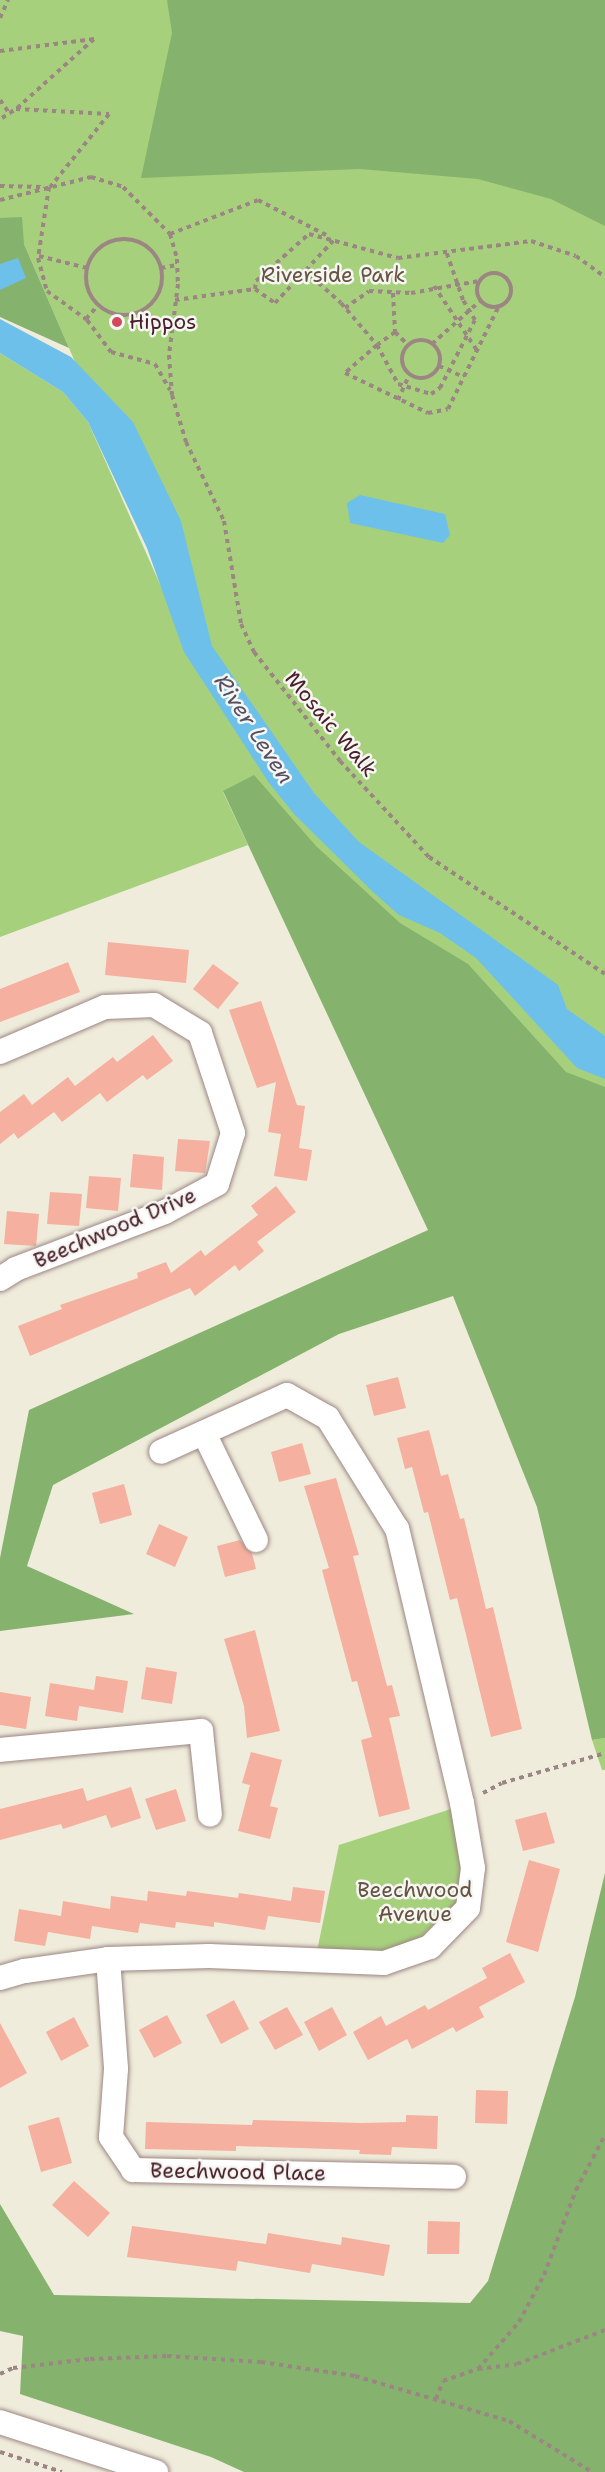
<!DOCTYPE html>
<style>
body{margin:0}
#map{position:relative;width:605px;height:2472px;overflow:hidden;background:#efecdb;font-family:"Shantell Sans",sans-serif}
div>[style]{position:absolute}
.green>*{inset:0;background:#a7d07c}
.forest>*{inset:0;background:#85b26c}
.water>*{inset:0;background:#6dc0e9}
.building>*{inset:0;background:#f6b09f}
.path>*{height:4px;margin-top:-2px;transform-origin:0;background:repeating-linear-gradient(90deg,#9c8683 0 4.5px,transparent 0 9px)}
.path>.ring{margin:-2px;padding:0;box-sizing:content-box;background:none;border:4px solid #9c8683;border-radius:50%}
.roads{filter:drop-shadow(0 0 2px #9c8683) drop-shadow(0 0 2px #9c8683)}
.minor>*{height:24px;margin:-12px;padding:0 12px;transform-origin:12px;border-radius:12px;background:#fff}
.dots>*{width:16px;height:16px;translate:-50% -50%;box-sizing:border-box;border:3px solid #f6f6f2;border-radius:50%}
span{translate:-50% -50%;white-space:nowrap;text-align:center;line-height:1.15;-webkit-text-stroke:5px #f6f6f2;paint-order:stroke}
.park-label{font-size:21px;color:#665443}
.poi-label{font-size:21px;color:#4a1f2b}
.left{translate:0 -50%;text-align:left}
.street-label{font-size:21px;color:#4a1f2b}
.water-label{font-size:22px;color:#544f64;font-style:italic}
</style>
<div id="map">
<div class="green">
<div style="clip-path:polygon(0 0,605px 0,605px 1116px,223px 792px,248px 845px,0 937px,0 353px,63px 392px,88px 422px,163px 591px,229px 718px,24px 244px,0 251px)"></div>
<div style="clip-path:polygon(605px 1738px,605px 1770px,602px 1770px,592px 1740px)"></div>
<div style="clip-path:polygon(451px 1809px,461px 1867px,456px 1903px,417px 1941px,380px 1954px,317px 1951px,339px 1845px)"></div>
</div>
<div class="forest">
<div style="clip-path:polygon(167px 0,605px 0,605px 226px,551px 199px,478px 179px,360px 169px,141px 178px,172px 33px)"></div>
<div style="clip-path:polygon(22px 217px,24px 244px,69px 348px,0 317px,0 218px)"></div>
<div style="clip-path:polygon(254px 775px,316px 846px,400px 923px,468px 964px,566px 1072px,605px 1087px,605px 1738px,592px 1740px,537px 1507px,453px 1296px,339px 1334px,53px 1485px,27px 1566px,134px 1614px,0 1631px,0 1558px,29px 1410px,428px 1230px,223px 791px)"></div>
<div style="clip-path:polygon(605px 1873px,605px 2472px,244px 2472px,211px 2457px,20px 2394px,23px 2336px,0 2331px,0 2204px,54px 2295px,470px 2303px,488px 2281px,575px 1997px)"></div>
</div>
<div class="water">
<div style="clip-path:polygon(18px 258px,26px 278px,0 290px,0 264px)"></div>
<div style="clip-path:polygon(0 319px,71px 357px,133px 422px,181px 521px,212px 646px,314px 793px,359px 842px,558px 985px,567px 1009px,605px 1036px,605px 1079px,577px 1068px,476px 958px,440px 933px,399px 915px,373px 892px,295px 815px,269px 783px,184px 652px,147px 548px,88px 422px,63px 392px,0 353px)"></div>
<div style="clip-path:polygon(360px 495px,445px 514px,450px 535px,443px 543px,350px 523px,347px 503px)"></div>
</div>
<div class="building">
<div style="clip-path:polygon(108px 942px,189px 950px,186px 983px,105px 975px)"></div>
<div style="clip-path:polygon(68px 962px,80px 992px,0 1022px,0 989px)"></div>
<div style="clip-path:polygon(213px 964px,239px 983px,218px 1009px,193px 989px)"></div>
<div style="clip-path:polygon(261px 1001px,297px 1105px,305px 1106px,299px 1148px,312px 1150px,307px 1181px,274px 1176px,281px 1134px,268px 1132px,276px 1082px,257px 1088px,229px 1010px)"></div>
<div style="clip-path:polygon(153px 1035px,173px 1061px,147px 1080px,143px 1075px,107px 1102px,100px 1093px,62px 1122px,54px 1112px,18px 1139px,14px 1133px,0 1144px,0 1112px,24px 1094px,32px 1105px,68px 1077px,75px 1086px,113px 1057px,117px 1062px)"></div>
<div style="clip-path:polygon(178px 1139px,210px 1141px,205px 1173px,175px 1171px)"></div>
<div style="clip-path:polygon(133px 1154px,164px 1157px,162px 1190px,130px 1187px)"></div>
<div style="clip-path:polygon(89px 1176px,121px 1178px,118px 1211px,86px 1208px)"></div>
<div style="clip-path:polygon(276px 1186px,296px 1212px,257px 1242px,264px 1251px,239px 1271px,235px 1265px,195px 1296px,190px 1288px,30px 1356px,18px 1326px,62px 1309px,60px 1305px,138px 1278px,137px 1273px,166px 1262px,171px 1273px,201px 1250px,205px 1256px,258px 1215px,251px 1206px)"></div>
<div style="clip-path:polygon(50px 1192px,82px 1194px,79px 1226px,47px 1224px)"></div>
<div style="clip-path:polygon(7px 1211px,39px 1214px,36px 1246px,4px 1244px)"></div>
<div style="clip-path:polygon(398px 1377px,406px 1408px,374px 1416px,366px 1385px)"></div>
<div style="clip-path:polygon(429px 1430px,441px 1476px,448px 1474px,460px 1519px,464px 1518px,486px 1609px,493px 1607px,522px 1729px,491px 1737px,457px 1598px,450px 1600px,428px 1512px,424px 1513px,412px 1467px,405px 1469px,397px 1438px)"></div>
<div style="clip-path:polygon(302px 1443px,311px 1474px,279px 1482px,271px 1452px)"></div>
<div style="clip-path:polygon(336px 1478px,359px 1555px,353px 1556px,387px 1686px,392px 1685px,400px 1716px,389px 1718px,410px 1809px,379px 1817px,361px 1740px,372px 1737px,357px 1681px,352px 1682px,322px 1570px,329px 1568px,304px 1486px)"></div>
<div style="clip-path:polygon(124px 1484px,132px 1515px,100px 1524px,92px 1493px)"></div>
<div style="clip-path:polygon(159px 1524px,188px 1537px,175px 1567px,146px 1554px)"></div>
<div style="clip-path:polygon(240px 1540px,252px 1553px,256px 1569px,225px 1577px,217px 1546px)"></div>
<div style="clip-path:polygon(255px 1630px,280px 1731px,247px 1738px,244px 1706px,224px 1639px)"></div>
<div style="clip-path:polygon(146px 1667px,177px 1672px,172px 1704px,141px 1699px)"></div>
<div style="clip-path:polygon(96px 1676px,128px 1681px,123px 1713px,79px 1706px,77px 1721px,45px 1716px,50px 1683px,94px 1690px)"></div>
<div style="clip-path:polygon(0 1692px,31px 1697px,26px 1729px,0 1725px)"></div>
<div style="clip-path:polygon(251px 1752px,282px 1760px,270px 1806px,278px 1808px,270px 1839px,238px 1831px,250px 1785px,242px 1783px)"></div>
<div style="clip-path:polygon(131px 1787px,141px 1818px,111px 1828px,106px 1815px,63px 1829px,61px 1824px,0 1840px,0 1809px,83px 1788px,87px 1801px)"></div>
<div style="clip-path:polygon(176px 1789px,186px 1821px,156px 1830px,145px 1799px)"></div>
<div style="clip-path:polygon(546px 1812px,555px 1843px,523px 1851px,515px 1820px)"></div>
<div style="clip-path:polygon(529px 1860px,560px 1869px,538px 1952px,506px 1942px)"></div>
<div style="clip-path:polygon(293px 1887px,325px 1891px,320px 1923px,268px 1916px,265px 1930px,214px 1922px,214px 1927px,176px 1922px,175px 1928px,140px 1923px,138px 1933px,92px 1926px,90px 1939px,48px 1932px,45px 1946px,14px 1941px,19px 1909px,61px 1916px,63px 1901px,110px 1909px,111px 1896px,147px 1901px,148px 1891px,186px 1896px,187px 1891px,238px 1898px,239px 1893px,291px 1901px)"></div>
<div style="clip-path:polygon(510px 1953px,525px 1982px,479px 2007px,484px 2017px,456px 2032px,453px 2027px,412px 2049px,407px 2039px,368px 2060px,353px 2032px,381px 2016px,386px 2026px,425px 2005px,428px 2010px,487px 1978px,482px 1968px)"></div>
<div style="clip-path:polygon(234px 2000px,249px 2029px,221px 2044px,206px 2015px)"></div>
<div style="clip-path:polygon(287px 2007px,303px 2035px,275px 2050px,259px 2022px)"></div>
<div style="clip-path:polygon(332px 2007px,347px 2035px,319px 2051px,304px 2022px)"></div>
<div style="clip-path:polygon(167px 2015px,182px 2043px,154px 2058px,139px 2030px)"></div>
<div style="clip-path:polygon(74px 2017px,89px 2046px,61px 2061px,46px 2032px)"></div>
<div style="clip-path:polygon(0 2023px,27px 2073px,0 2088px)"></div>
<div style="clip-path:polygon(476px 2090px,508px 2091px,507px 2124px,475px 2123px)"></div>
<div style="clip-path:polygon(406px 2115px,438px 2116px,437px 2149px,392px 2147px,391px 2155px,359px 2154px,360px 2150px,236px 2146px,236px 2151px,145px 2149px,146px 2122px,252px 2125px,253px 2120px,361px 2123px,406px 2122px)"></div>
<div style="clip-path:polygon(59px 2117px,72px 2163px,41px 2172px,28px 2126px)"></div>
<div style="clip-path:polygon(74px 2181px,110px 2213px,88px 2237px,52px 2205px)"></div>
<div style="clip-path:polygon(428px 2221px,460px 2222px,459px 2254px,427px 2254px)"></div>
<div style="clip-path:polygon(132px 2226px,266px 2244px,268px 2233px,341px 2245px,342px 2237px,390px 2245px,384px 2276px,312px 2264px,310px 2273px,238px 2261px,236px 2271px,127px 2257px)"></div>
</div>
<div class="path">
<div style="left:0;top:18px;width:20px;rotate:-66deg"></div>
<div style="left:0;top:51px;width:95px;rotate:-7.3deg"></div>
<div style="left:94px;top:39px;width:105px;rotate:138.1deg"></div>
<div style="left:16px;top:109px;width:93px;rotate:3.1deg"></div>
<div style="left:109px;top:114px;width:94px;rotate:128.9deg"></div>
<div style="left:0;top:100px;width:16px;rotate:55deg"></div>
<div style="left:2px;top:118px;width:17px;rotate:-33deg"></div>
<div style="left:0;top:186px;width:43px;rotate:1.3deg"></div>
<div style="left:49px;top:187px;width:72px;rotate:98.8deg"></div>
<div style="left:38px;top:258px;width:34px;rotate:75deg"></div>
<div style="left:47px;top:291px;width:49px;rotate:35.9deg"></div>
<div style="left:87px;top:320px;width:40px;rotate:53deg"></div>
<div style="left:111px;top:352px;width:46px;rotate:15.3deg"></div>
<div style="left:155px;top:364px;width:30px;rotate:60deg"></div>
<div style="left:0;top:200px;width:94px;rotate:-14.2deg"></div>
<div style="left:91px;top:177px;width:34px;rotate:17deg"></div>
<div style="left:123px;top:187px;width:66px;rotate:45deg"></div>
<div style="left:170px;top:234px;width:26px;rotate:74deg"></div>
<div style="left:177px;top:259px;width:25px;rotate:88deg"></div>
<div style="left:178px;top:284px;width:72px;rotate:97.2deg"></div>
<div style="left:169px;top:355px;width:40px;rotate:85.7deg"></div>
<div style="left:172px;top:395px;width:49px;rotate:73.4deg"></div>
<div style="left:186px;top:442px;width:88px;rotate:64.3deg"></div>
<div style="left:224px;top:521px;width:104px;rotate:80.6deg"></div>
<div style="left:241px;top:624px;width:31px;rotate:65deg"></div>
<div style="left:254px;top:652px;width:139px;rotate:51.7deg"></div>
<div style="left:340px;top:761px;width:131px;rotate:47.2deg"></div>
<div style="left:429px;top:857px;width:211px;rotate:33.6deg"></div>
<div style="left:170px;top:234px;width:94px;rotate:-21.1deg"></div>
<div style="left:258px;top:200px;width:79px;rotate:27.2deg"></div>
<div class="ring" style="left:86px;top:239px;width:72px;height:72px"></div>
<div style="left:39px;top:256px;width:49px;rotate:14deg"></div>
<div style="left:161px;top:268px;width:16px;rotate:-11deg"></div>
<div style="left:305px;top:271px;width:48px;rotate:41.6deg"></div>
<div style="left:341px;top:303px;width:55px;rotate:49.4deg"></div>
<div style="left:377px;top:345px;width:43px;rotate:138.8deg"></div>
<div style="left:345px;top:373px;width:92px;rotate:25.7deg"></div>
<div style="left:428px;top:413px;width:20px;rotate:-11deg"></div>
<div style="left:448px;top:409px;width:115px;rotate:-63.7deg"></div>
<div class="ring" style="left:477px;top:273px;width:30px;height:30px"></div>
<div style="left:434px;top:286px;width:79px;rotate:56.3deg"></div>
<div style="left:255px;top:289px;width:24px;rotate:35deg"></div>
<div style="left:275px;top:303px;width:86px;rotate:-46.9deg"></div>
<div style="left:393px;top:293px;width:39px;rotate:87deg"></div>
<div style="left:395px;top:332px;width:22px;rotate:144deg"></div>
<div style="left:377px;top:345px;width:44px;rotate:61.7deg"></div>
<div style="left:398px;top:384px;width:34px;rotate:17deg"></div>
<div style="left:431px;top:394px;width:11px;rotate:-34deg"></div>
<div style="left:440px;top:388px;width:76px;rotate:-62.8deg"></div>
<div style="left:475px;top:320px;width:23px;rotate:-121deg"></div>
<div style="left:463px;top:300px;width:52px;rotate:-109.1deg"></div>
<div style="left:175px;top:300px;width:81px;rotate:-7.8deg"></div>
<div style="left:255px;top:289px;width:8px;rotate:-83deg"></div>
<div style="left:256px;top:281px;width:71px;rotate:-41.6deg"></div>
<div style="left:309px;top:234px;width:92px;rotate:15.1deg"></div>
<div style="left:398px;top:258px;width:134px;rotate:-7.3deg"></div>
<div style="left:531px;top:241px;width:47px;rotate:18.4deg"></div>
<div style="left:576px;top:256px;width:36px;rotate:36deg"></div>
<div style="left:345px;top:308px;width:29px;rotate:-35deg"></div>
<div style="left:369px;top:291px;width:42px;rotate:2.7deg"></div>
<div style="left:411px;top:293px;width:69px;rotate:-10deg"></div>
<div style="left:86px;top:319px;width:18px;rotate:-49deg"></div>
<div style="left:395px;top:332px;width:18px;rotate:45deg"></div>
<div class="ring" style="left:402px;top:340px;width:34px;height:34px"></div>
<div style="left:432px;top:344px;width:64px;rotate:-41.9deg"></div>
<div style="left:439px;top:366px;width:27px;rotate:24deg"></div>
<div style="left:398px;top:400px;width:27px;rotate:-66deg"></div>
<div style="left:483px;top:1793px;width:21px;rotate:-28deg"></div>
<div style="left:502px;top:1783px;width:107px;rotate:-16.2deg"></div>
<div style="left:478px;top:2369px;width:62px;rotate:-48.9deg"></div>
<div style="left:519px;top:2322px;width:53px;rotate:-62deg"></div>
<div style="left:544px;top:2275px;width:91px;rotate:-69.4deg"></div>
<div style="left:576px;top:2190px;width:62px;rotate:-62.2deg"></div>
<div style="left:0;top:2374px;width:14px;rotate:-25deg"></div>
<div style="left:13px;top:2368px;width:78px;rotate:-6.7deg"></div>
<div style="left:90px;top:2359px;width:77px;rotate:-2.2deg"></div>
<div style="left:167px;top:2356px;width:94px;rotate:3.7deg"></div>
<div style="left:261px;top:2362px;width:95px;rotate:8.5deg"></div>
<div style="left:355px;top:2376px;width:160px;rotate:16.3deg"></div>
<div style="left:509px;top:2421px;width:97px;rotate:31.6deg"></div>
<div style="left:436px;top:2399px;width:19px;rotate:-69deg"></div>
<div style="left:443px;top:2381px;width:37px;rotate:-19deg"></div>
<div style="left:478px;top:2369px;width:39px;rotate:-7deg"></div>
<div style="left:517px;top:2364px;width:94px;rotate:-21.1deg"></div>
<div style="left:0;top:2452px;width:65px;rotate:17.9deg"></div>
</div>
<div class="roads">
<div class="minor">
<div style="left:0;top:1052px;width:114px;rotate:-23.2deg"></div>
<div style="left:105px;top:1007px;width:49px;rotate:-2.3deg"></div>
<div style="left:154px;top:1005px;width:54px;rotate:31.3deg"></div>
<div style="left:200px;top:1033px;width:105px;rotate:71.7deg"></div>
<div style="left:233px;top:1133px;width:53px;rotate:107.4deg"></div>
<div style="left:217px;top:1184px;width:59px;rotate:151.7deg"></div>
<div style="left:165px;top:1212px;width:160px;rotate:159.1deg"></div>
<div style="left:16px;top:1269px;width:19px;rotate:148deg"></div>
<div style="left:204px;top:1433px;width:119px;rotate:64.1deg"></div>
<div style="left:0;top:1750px;width:202px;rotate:-5.4deg"></div>
<div style="left:201px;top:1731px;width:84px;rotate:83.9deg"></div>
<div style="left:108px;top:1959px;width:110px;rotate:85.8deg"></div>
<div style="left:116px;top:2069px;width:68px;rotate:94.2deg"></div>
<div style="left:111px;top:2137px;width:40px;rotate:56deg"></div>
<div style="left:133px;top:2170px;width:321px;rotate:1.2deg"></div>
<div style="left:0;top:1978px;width:26px;rotate:-16deg"></div>
<div style="left:25px;top:1971px;width:84px;rotate:-8.2deg"></div>
<div style="left:108px;top:1959px;width:101px;rotate:-1.7deg"></div>
<div style="left:209px;top:1956px;width:175px;rotate:2.3deg"></div>
<div style="left:384px;top:1963px;width:49px;rotate:-19.2deg"></div>
<div style="left:430px;top:1947px;width:54px;rotate:-45.7deg"></div>
<div style="left:468px;top:1908px;width:40px;rotate:-82.9deg"></div>
<div style="left:473px;top:1868px;width:66px;rotate:-99.6deg"></div>
<div style="left:462px;top:1803px;width:282px;rotate:-103.3deg"></div>
<div style="left:397px;top:1529px;width:131px;rotate:-121.9deg"></div>
<div style="left:328px;top:1418px;width:47px;rotate:-150.7deg"></div>
<div style="left:287px;top:1395px;width:138px;rotate:155.7deg"></div>
<div style="left:0;top:2422px;width:164px;rotate:17.8deg"></div>
</div>
</div>
<div class="dots">
<div style="left:117px;top:322px;background:#d1495b"></div>
</div>
<div class="park-label">
<span style="left:333px;top:275px">Riverside Park</span>
<span style="left:415px;top:1902px">Beechwood<br>Avenue</span>
</div>
<div class="poi-label">
<span class="left" style="left:129px;top:322px">Hippos</span>
</div>
<div class="street-label">
<span style="left:331px;top:724px;rotate:50deg">Mosaic Walk</span>
<span style="left:115px;top:1228px;rotate:-23deg">Beechwood Drive</span>
<span style="left:238px;top:2172px;rotate:1deg">Beechwood Place</span>
</div>
<div class="water-label">
<span style="left:254px;top:729px;rotate:57deg">River Leven</span>
</div>
</div>
